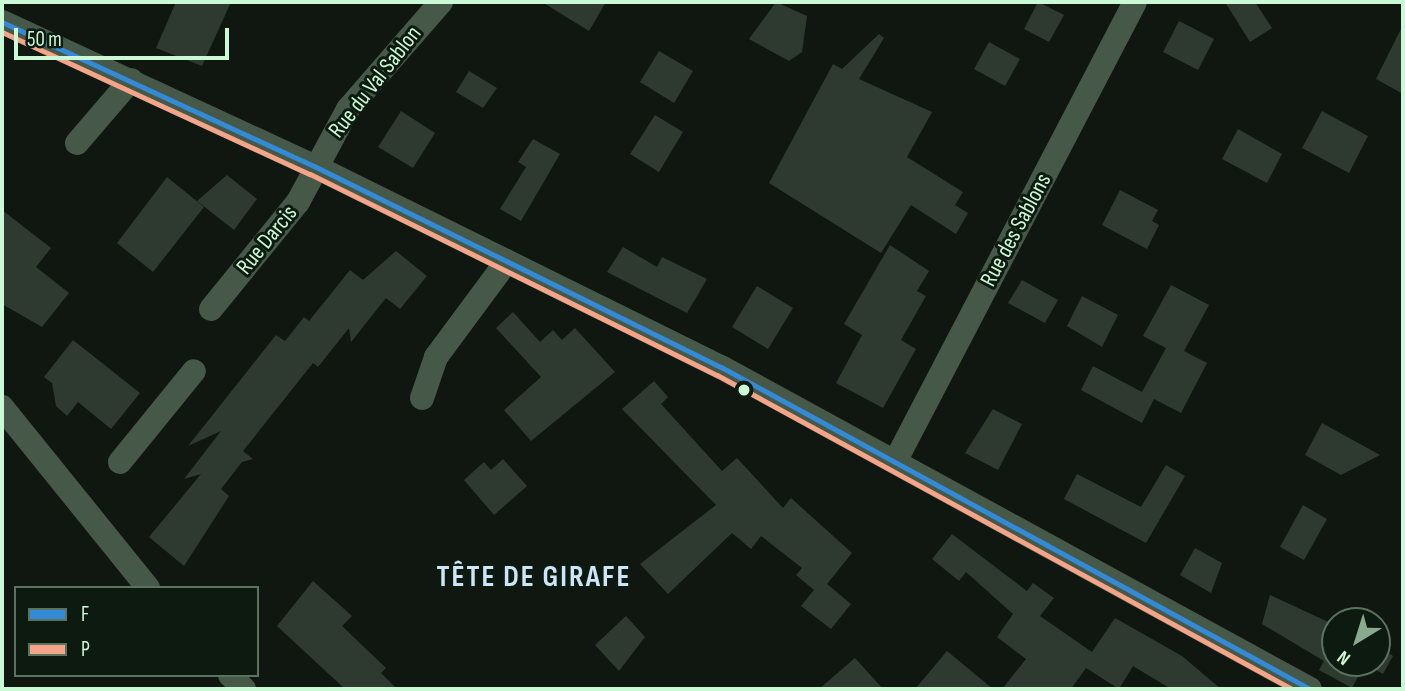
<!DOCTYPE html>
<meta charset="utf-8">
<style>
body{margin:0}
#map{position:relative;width:1405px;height:691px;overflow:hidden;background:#101711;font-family:"Sofia Sans Condensed",sans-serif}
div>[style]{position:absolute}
.building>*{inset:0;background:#2e3930}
.street>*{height:24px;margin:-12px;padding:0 12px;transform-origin:12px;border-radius:12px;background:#465848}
.bus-1>*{height:5px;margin:-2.5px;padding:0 2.5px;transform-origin:2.5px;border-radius:2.5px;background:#338bd7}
.bus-2>*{height:5px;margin:-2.5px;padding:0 2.5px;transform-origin:2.5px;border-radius:2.5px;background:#f5a488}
.dots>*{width:19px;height:19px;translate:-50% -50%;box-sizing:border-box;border:4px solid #0d1a10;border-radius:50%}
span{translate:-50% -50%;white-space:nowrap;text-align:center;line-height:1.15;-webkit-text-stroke:6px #0d1a10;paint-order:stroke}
.street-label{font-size:23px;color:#ccf9d5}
.district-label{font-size:30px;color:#cee5fa;font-weight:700;letter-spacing:2px}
.frame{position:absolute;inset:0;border:4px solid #ccf9d5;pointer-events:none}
.legend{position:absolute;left:14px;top:586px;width:245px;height:91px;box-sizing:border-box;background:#0d1a10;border:2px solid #59735f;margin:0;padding:9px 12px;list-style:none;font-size:21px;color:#ccf9d5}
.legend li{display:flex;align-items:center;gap:14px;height:35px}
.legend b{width:35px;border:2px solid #59735f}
.north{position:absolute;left:1321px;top:607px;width:70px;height:70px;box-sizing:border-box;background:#0d1a10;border:2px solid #59735f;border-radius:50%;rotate:218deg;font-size:19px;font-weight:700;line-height:28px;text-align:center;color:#ccf9d5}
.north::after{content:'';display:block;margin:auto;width:24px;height:32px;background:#8aaa90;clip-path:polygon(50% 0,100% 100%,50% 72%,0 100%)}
.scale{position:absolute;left:14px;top:28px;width:215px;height:32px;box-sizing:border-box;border:4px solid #ccf9d5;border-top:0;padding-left:9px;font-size:21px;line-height:24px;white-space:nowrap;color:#ccf9d5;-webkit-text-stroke:5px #0d1a10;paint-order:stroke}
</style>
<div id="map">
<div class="building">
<div style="clip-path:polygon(176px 2px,231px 2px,202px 66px,156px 48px)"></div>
<div style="clip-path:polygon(542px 2px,606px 2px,589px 31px)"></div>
<div style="clip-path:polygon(776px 2px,807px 16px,802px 52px,789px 61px,749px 39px)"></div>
<div style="clip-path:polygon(1038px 2px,1064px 15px,1049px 42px,1024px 29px)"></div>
<div style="clip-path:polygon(1225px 2px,1255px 2px,1272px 28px,1250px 42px)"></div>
<div style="clip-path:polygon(1179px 21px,1214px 39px,1198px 70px,1163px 52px)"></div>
<div style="clip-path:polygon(1403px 25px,1403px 94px,1376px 79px)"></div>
<div style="clip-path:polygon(879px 34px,884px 38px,859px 79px,932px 112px,907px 157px,963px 192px,955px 205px,968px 213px,956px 234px,911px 205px,881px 253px,769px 183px,833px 64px,842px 69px)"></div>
<div style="clip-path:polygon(989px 42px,1020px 59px,1005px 86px,974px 69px)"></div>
<div style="clip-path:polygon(659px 51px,693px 71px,674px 103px,640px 82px)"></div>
<div style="clip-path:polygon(469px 71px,497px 88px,483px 108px,456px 92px)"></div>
<div style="clip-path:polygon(401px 111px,435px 133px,413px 168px,378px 147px)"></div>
<div style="clip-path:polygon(1322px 111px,1368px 136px,1349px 173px,1302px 148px)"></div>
<div style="clip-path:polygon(655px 115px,683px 132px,659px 172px,630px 154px)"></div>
<div style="clip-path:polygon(1238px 129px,1282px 154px,1267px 183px,1222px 159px)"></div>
<div style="clip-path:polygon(533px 139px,560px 154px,521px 221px,500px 209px,526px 167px,518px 162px)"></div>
<div style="clip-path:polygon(227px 175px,257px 199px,234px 230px,197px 201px)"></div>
<div style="clip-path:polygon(167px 177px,204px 207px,153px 272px,117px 243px)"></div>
<div style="clip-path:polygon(1120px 190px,1158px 210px,1152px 221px,1159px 225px,1147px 249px,1102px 225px)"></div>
<div style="clip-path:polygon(2px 210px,51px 248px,36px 267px,69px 293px,42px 327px,2px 304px)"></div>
<div style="clip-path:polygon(890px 245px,929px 271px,917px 291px,926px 296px,901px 340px,916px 349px,883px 408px,836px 383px,862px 335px,844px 324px)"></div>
<div style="clip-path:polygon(623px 247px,657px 267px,662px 257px,707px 279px,687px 313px,607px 272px)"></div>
<div style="clip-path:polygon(396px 251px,427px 276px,400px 309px,386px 298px,351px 342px,349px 328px,318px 367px,313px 363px,243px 451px,253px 459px,242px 462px,221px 489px,229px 496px,184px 566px,149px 537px,201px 474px,184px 479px,221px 431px,188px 446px,276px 335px,285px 341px,304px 317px,309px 321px,350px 270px,363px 280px)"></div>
<div style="clip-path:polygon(1022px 280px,1058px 300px,1045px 323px,1008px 303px)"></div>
<div style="clip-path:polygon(1171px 285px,1209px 305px,1184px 351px,1207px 363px,1181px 413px,1154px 399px,1142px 423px,1081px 390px,1093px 366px,1142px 392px,1166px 348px,1143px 336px)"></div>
<div style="clip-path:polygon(757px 286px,793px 308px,768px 349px,732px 327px)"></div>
<div style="clip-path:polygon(1082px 296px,1118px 315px,1102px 347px,1067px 326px)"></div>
<div style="clip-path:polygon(513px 312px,540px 342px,553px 330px,562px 340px,575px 328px,615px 372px,531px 441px,504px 410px,541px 377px,496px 328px)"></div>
<div style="clip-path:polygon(73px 340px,140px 393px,111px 429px,78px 402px,67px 416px,56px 406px,52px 383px,44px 377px)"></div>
<div style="clip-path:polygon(654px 381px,668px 397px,661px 404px,722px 471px,737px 458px,783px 508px,791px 498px,852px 553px,827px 584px,851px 604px,831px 629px,801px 606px,814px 590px,796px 575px,802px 568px,761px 536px,751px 549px,732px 533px,668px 594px,640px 564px,716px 505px,622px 409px)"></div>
<div style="clip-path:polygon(993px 409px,1022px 424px,998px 470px,965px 453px)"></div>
<div style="clip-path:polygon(1322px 423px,1380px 455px,1341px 475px,1305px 455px)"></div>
<div style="clip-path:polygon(503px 459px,527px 486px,494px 515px,464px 480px,484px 462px,491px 470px)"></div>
<div style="clip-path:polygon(1166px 465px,1185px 476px,1146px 543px,1064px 499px,1077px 474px,1141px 507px)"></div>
<div style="clip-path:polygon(1303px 505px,1327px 519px,1304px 560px,1280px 547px)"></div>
<div style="clip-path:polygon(952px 534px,1027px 591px,1033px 583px,1054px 598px,1040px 616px,1092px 652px,1115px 618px,1182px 656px,1221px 689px,1171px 689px,1133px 666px,1119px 689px,1086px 668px,1071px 689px,1002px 689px,1026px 659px,997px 637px,1013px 614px,966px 572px,959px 581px,932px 559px)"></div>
<div style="clip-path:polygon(1195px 548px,1222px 563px,1211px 593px,1180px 575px)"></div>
<div style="clip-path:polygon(313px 581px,352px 616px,342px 626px,386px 668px,381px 673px,397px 689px,345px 689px,277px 626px)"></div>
<div style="clip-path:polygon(1270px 595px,1335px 625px,1335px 663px,1377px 663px,1377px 645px,1393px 656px,1383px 674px,1365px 664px,1352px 688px,1319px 670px,1324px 661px,1262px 624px)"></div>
<div style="clip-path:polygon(626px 616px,645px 637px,619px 671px,595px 645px)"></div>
<div style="clip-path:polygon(947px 651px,993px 689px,915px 689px)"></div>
<div style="clip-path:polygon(855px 658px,883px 689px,819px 689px)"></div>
</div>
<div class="street">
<div style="left:2px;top:22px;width:344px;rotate:24.8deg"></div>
<div style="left:314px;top:166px;width:454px;rotate:26.3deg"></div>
<div style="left:721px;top:367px;width:671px;rotate:28.66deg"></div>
<div style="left:77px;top:143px;width:83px;rotate:-49.4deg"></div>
<div style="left:211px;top:309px;width:138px;rotate:-50.9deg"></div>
<div style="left:298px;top:202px;width:106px;rotate:-61.7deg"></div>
<div style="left:348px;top:109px;width:142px;rotate:-49deg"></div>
<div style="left:422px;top:398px;width:43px;rotate:-71.1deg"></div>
<div style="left:436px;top:357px;width:119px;rotate:-53.5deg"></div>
<div style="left:2px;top:407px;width:233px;rotate:51.1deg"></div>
<div style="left:897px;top:458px;width:514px;rotate:-62.44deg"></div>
<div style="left:120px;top:462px;width:117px;rotate:-50.9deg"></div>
<div style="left:230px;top:675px;width:20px;rotate:45deg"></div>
</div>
<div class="bus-1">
<div style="left:2px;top:22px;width:344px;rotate:24.8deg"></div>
<div style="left:314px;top:166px;width:454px;rotate:26.3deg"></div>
<div style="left:721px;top:367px;width:671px;rotate:28.66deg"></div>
</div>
<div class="bus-2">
<div style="left:2px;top:32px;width:339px;rotate:24.8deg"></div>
<div style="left:310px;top:174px;width:454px;rotate:26.3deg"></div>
<div style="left:717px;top:375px;width:655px;rotate:28.64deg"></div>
</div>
<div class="dots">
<div style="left:744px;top:390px;background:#ccf9d5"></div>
</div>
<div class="street-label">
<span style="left:375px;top:82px;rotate:-52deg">Rue du Val Sablon</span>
<span style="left:1016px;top:230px;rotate:-62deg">Rue des Sablons</span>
<span style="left:267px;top:240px;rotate:-51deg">Rue Darcis</span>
</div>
<div class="district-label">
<span style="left:534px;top:577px">TÊTE DE GIRAFE</span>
</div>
<div class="frame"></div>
<ul class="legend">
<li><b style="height:9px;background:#338bd7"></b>F</li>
<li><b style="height:9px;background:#f5a488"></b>P</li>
</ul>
<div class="north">N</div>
<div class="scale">50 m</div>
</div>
